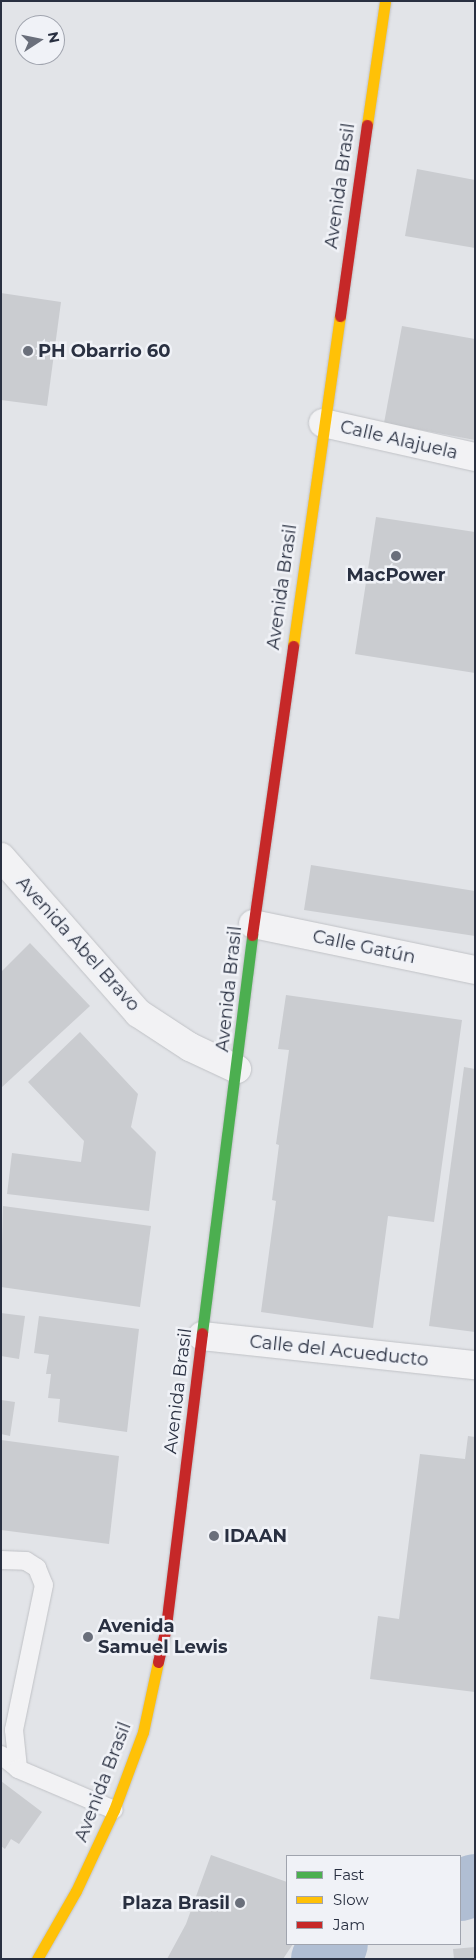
<!DOCTYPE html>
<meta charset="utf-8">
<style>
body{margin:0}
#map{position:relative;width:476px;height:1960px;overflow:hidden;background:#e2e4e8;font-family:Montserrat,sans-serif}
div>[style]{position:absolute}
.river>*{height:62px;margin:-31px;padding:0 31px;transform-origin:31px;border-radius:31px;background:#b0bed3}
.building>*{inset:0;background:#caccd0}
.roads{filter:drop-shadow(0 0 1px #c0c2c6) drop-shadow(0 0 1px #c0c2c6)}
.lane>*{height:18px;margin:-9px;padding:0 9px;transform-origin:9px;border-radius:9px;background:#f2f2f4}
.street>*{height:28px;margin:-14px;padding:0 14px;transform-origin:14px;border-radius:14px;background:#f2f2f4}
.fast>*{height:11px;margin:-5.5px;padding:0 5.5px;transform-origin:5.5px;border-radius:5.5px;background:#4caf50}
.slow>*{height:11px;margin:-5.5px;padding:0 5.5px;transform-origin:5.5px;border-radius:5.5px;background:#ffc107}
.jam>*{height:11px;margin:-5.5px;padding:0 5.5px;transform-origin:5.5px;border-radius:5.5px;background:#c62828}
.dots>*{width:14px;height:14px;translate:-50% -50%;box-sizing:border-box;border:2px solid #f0f2f7;border-radius:50%}
span{translate:-50% -50%;white-space:nowrap;text-align:center;line-height:1.15;-webkit-text-stroke:5px #f0f2f7;paint-order:stroke}
.street-label{font-size:18px;color:#293041}
.poi-label{font-size:18px;color:#293041;font-weight:700}
.left{translate:0 -50%;text-align:left}
.right{translate:-100% -50%;text-align:right}
.frame{position:absolute;inset:0;border:2px solid #293041;pointer-events:none}
.legend{position:absolute;left:286px;top:1855px;width:175px;height:90px;box-sizing:border-box;background:#f0f2f7;border:1px solid #a0a4ae;margin:0;padding:6px 9px;list-style:none;font-size:15px;color:#293041}
.legend li{display:flex;align-items:center;gap:10px;height:25px}
.legend b{width:25px;border:1px solid #a0a4ae}
.north{position:absolute;left:15px;top:15px;width:50px;height:50px;box-sizing:border-box;background:#f0f2f7;border:1px solid #a0a4ae;border-radius:50%;rotate:79deg;font-size:14px;font-weight:700;line-height:20px;text-align:center;color:#293041}
.north::after{content:'';display:block;margin:auto;width:18px;height:22px;background:#6a6f7b;clip-path:polygon(50% 0,100% 100%,50% 72%,0 100%)}
</style>
<div id="map">
<div class="river">
<div style="left:460px;top:1890px;width:16px;rotate:-18deg"></div>
<div style="left:322px;top:1959px;width:21px;rotate:-45deg"></div>
</div>
<div class="building">
<div style="clip-path:polygon(417px 169px,475px 180px,475px 248px,405px 236px)"></div>
<div style="clip-path:polygon(1px 293px,61px 302px,47px 406px,1px 400px)"></div>
<div style="clip-path:polygon(402px 326px,475px 339px,475px 440px,384px 423px)"></div>
<div style="clip-path:polygon(376px 517px,475px 532px,475px 673px,355px 654px)"></div>
<div style="clip-path:polygon(311px 865px,475px 891px,475px 936px,304px 910px)"></div>
<div style="clip-path:polygon(30px 943px,90px 1006px,1px 1088px,1px 972px)"></div>
<div style="clip-path:polygon(286px 995px,462px 1020px,434px 1222px,388px 1216px,373px 1328px,261px 1312px,276px 1201px,272px 1200px,279px 1145px,276px 1144px,289px 1050px,278px 1049px)"></div>
<div style="clip-path:polygon(80px 1032px,138px 1094px,131px 1127px,156px 1152px,149px 1211px,7px 1194px,12px 1153px,81px 1162px,84px 1141px,28px 1082px)"></div>
<div style="clip-path:polygon(464px 1067px,475px 1069px,475px 1332px,429px 1326px)"></div>
<div style="clip-path:polygon(3px 1206px,151px 1226px,140px 1307px,1px 1287px)"></div>
<div style="clip-path:polygon(1px 1313px,25px 1316px,19px 1359px,1px 1356px)"></div>
<div style="clip-path:polygon(39px 1316px,139px 1329px,127px 1432px,58px 1422px,60px 1399px,48px 1398px,51px 1374px,46px 1374px,49px 1355px,34px 1353px)"></div>
<div style="clip-path:polygon(1px 1400px,15px 1402px,10px 1436px,1px 1434px)"></div>
<div style="clip-path:polygon(468px 1436px,475px 1437px,475px 1692px,370px 1679px,378px 1616px,399px 1619px,420px 1454px,465px 1459px)"></div>
<div style="clip-path:polygon(1px 1440px,119px 1456px,109px 1544px,1px 1530px)"></div>
<div style="clip-path:polygon(1px 1781px,42px 1812px,19px 1844px,11px 1839px,5px 1849px,1px 1846px)"></div>
<div style="clip-path:polygon(211px 1855px,287px 1882px,287px 1944px,293px 1944px,283px 1959px,167px 1959px,186px 1924px)"></div>
<div style="clip-path:polygon(475px 1947px,475px 1959px,454px 1959px,453px 1949px)"></div>
</div>
<div class="roads">
<div class="lane">
<div style="left:1px;top:1560px;width:25px;rotate:2deg"></div>
<div style="left:26px;top:1561px;width:13px;rotate:32deg"></div>
<div style="left:37px;top:1568px;width:18px;rotate:68deg"></div>
<div style="left:44px;top:1585px;width:148px;rotate:101.7deg"></div>
<div style="left:14px;top:1730px;width:39px;rotate:84deg"></div>
<div style="left:1px;top:1755px;width:22px;rotate:39deg"></div>
<div style="left:18px;top:1769px;width:104px;rotate:23.1deg"></div>
</div>
<div class="street">
<div style="left:323px;top:423px;width:156px;rotate:12.6deg"></div>
<div style="left:1px;top:857px;width:208px;rotate:48.7deg"></div>
<div style="left:138px;top:1013px;width:62px;rotate:33.2deg"></div>
<div style="left:190px;top:1047px;width:52px;rotate:25.1deg"></div>
<div style="left:253px;top:924px;width:227px;rotate:11.7deg"></div>
<div style="left:202px;top:1336px;width:275px;rotate:6.1deg"></div>
</div>
<div class="fast">
<div style="left:202px;top:1333px;width:401px;rotate:-82.8deg"></div>
</div>
<div class="slow">
<div style="left:367px;top:125px;width:125px;rotate:-81.7deg"></div>
<div style="left:293px;top:646px;width:333px;rotate:-81.9deg"></div>
<div style="left:37px;top:1959px;width:78px;rotate:-60.2deg"></div>
<div style="left:76px;top:1891px;width:89px;rotate:-64.9deg"></div>
<div style="left:114px;top:1810px;width:83px;rotate:-69.6deg"></div>
<div style="left:143px;top:1732px;width:72px;rotate:-77.9deg"></div>
</div>
<div class="jam">
<div style="left:340px;top:316px;width:193px;rotate:-82deg"></div>
<div style="left:252px;top:935px;width:292px;rotate:-81.9deg"></div>
<div style="left:158px;top:1662px;width:37px;rotate:-77deg"></div>
<div style="left:166px;top:1626px;width:295px;rotate:-83deg"></div>
</div>
</div>
<div class="dots">
<div style="left:28px;top:351px;background:#6a6f7b"></div>
<div style="left:396px;top:556px;background:#6a6f7b"></div>
<div style="left:214px;top:1536px;background:#6a6f7b"></div>
<div style="left:88px;top:1637px;background:#6a6f7b"></div>
<div style="left:240px;top:1903px;background:#6a6f7b"></div>
</div>
<div class="street-label">
<span style="left:340px;top:186px;rotate:-82deg">Avenida Brasil</span>
<span style="left:399px;top:440px;rotate:13deg">Calle Alajuela</span>
<span style="left:282px;top:587px;rotate:-82deg">Avenida Brasil</span>
<span style="left:78px;top:944px;rotate:48deg">Avenida Abel Bravo</span>
<span style="left:364px;top:947px;rotate:12deg">Calle Gatún</span>
<span style="left:229px;top:989px;rotate:-84deg">Avenida Brasil</span>
<span style="left:339px;top:1351px;rotate:6deg">Calle del Acueducto</span>
<span style="left:178px;top:1391px;rotate:-83deg">Avenida Brasil</span>
<span style="left:103px;top:1782px;rotate:-69deg">Avenida Brasil</span>
</div>
<div class="poi-label">
<span class="left" style="left:38px;top:351px">PH Obarrio 60</span>
<span style="left:396px;top:575px">MacPower</span>
<span class="left" style="left:224px;top:1536px">IDAAN</span>
<span class="left" style="left:98px;top:1637px">Avenida<br>Samuel Lewis</span>
<span class="right" style="left:230px;top:1903px">Plaza Brasil</span>
</div>
<div class="frame"></div>
<ul class="legend">
<li><b style="height:6px;background:#4caf50"></b>Fast</li>
<li><b style="height:6px;background:#ffc107"></b>Slow</li>
<li><b style="height:6px;background:#c62828"></b>Jam</li>
</ul>
<div class="north">N</div>
</div>
